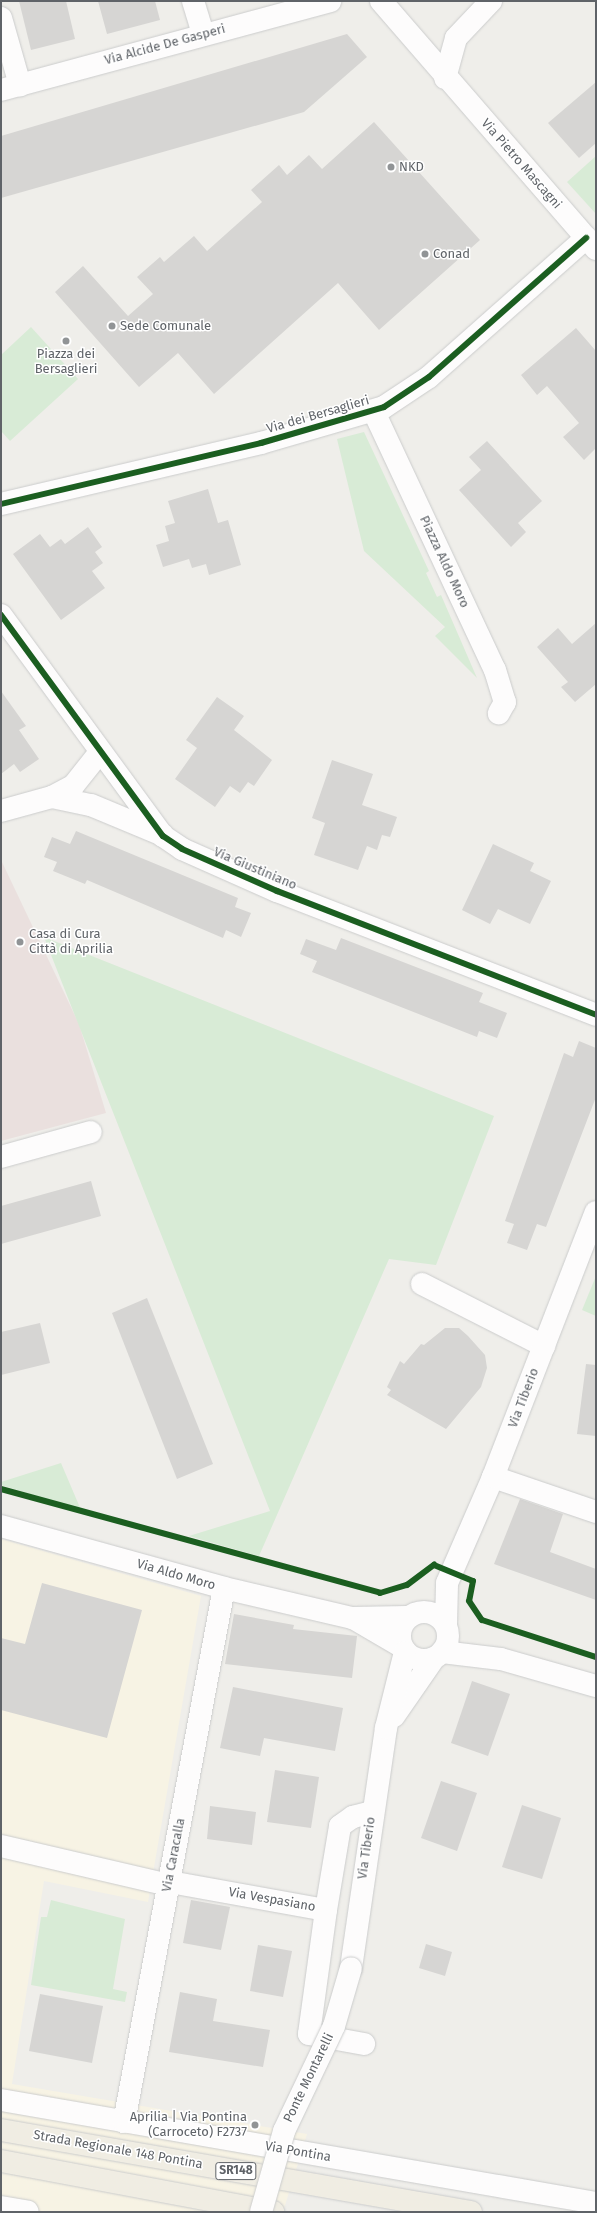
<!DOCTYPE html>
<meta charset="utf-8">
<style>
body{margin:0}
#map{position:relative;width:597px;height:2213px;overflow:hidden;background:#efeeea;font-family:"Fira Sans",sans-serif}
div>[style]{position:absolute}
.commercial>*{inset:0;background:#f7f3e4}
.medical>*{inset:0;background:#eae0de}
.green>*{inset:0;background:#d8ebd6}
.building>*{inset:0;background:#d6d5d3}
.roads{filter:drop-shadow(0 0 1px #cbcccc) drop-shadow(0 0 1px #cbcccc)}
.minor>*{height:22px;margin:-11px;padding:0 11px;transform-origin:11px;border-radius:11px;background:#fdfcfc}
.minor>.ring{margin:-11px;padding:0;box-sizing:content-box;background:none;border:22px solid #fdfcfc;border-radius:50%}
.highway>*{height:22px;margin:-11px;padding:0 11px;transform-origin:11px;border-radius:11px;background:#f0ede3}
.bridges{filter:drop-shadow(0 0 1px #cbcccc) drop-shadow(0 0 1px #cbcccc)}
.minor-bridge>*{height:22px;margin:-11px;padding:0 11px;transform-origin:11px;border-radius:11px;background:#fdfcfc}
.cycleway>*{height:6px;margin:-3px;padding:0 3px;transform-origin:3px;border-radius:3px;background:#1b5e20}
.dots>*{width:11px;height:11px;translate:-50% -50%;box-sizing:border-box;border:2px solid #fff;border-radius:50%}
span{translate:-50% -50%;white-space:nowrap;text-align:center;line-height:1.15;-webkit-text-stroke:3px #fff;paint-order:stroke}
.shield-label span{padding:1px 3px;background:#fff;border:1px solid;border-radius:3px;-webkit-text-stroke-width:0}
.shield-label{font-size:12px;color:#5f6368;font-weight:700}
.street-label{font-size:13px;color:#5f6368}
.poi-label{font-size:13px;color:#5f6368}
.left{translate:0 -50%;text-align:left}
.right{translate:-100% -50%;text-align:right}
.frame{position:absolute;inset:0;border:2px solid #5f6368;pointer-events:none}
</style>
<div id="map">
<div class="commercial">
<div style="clip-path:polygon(1px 1539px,201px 1596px,148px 1902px,44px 1881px,12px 2084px,307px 2134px,283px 2212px,1px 2212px)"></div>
</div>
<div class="medical">
<div style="clip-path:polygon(1px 860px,79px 1024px,106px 1113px,1px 1141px)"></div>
</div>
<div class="green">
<div style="clip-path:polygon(596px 156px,596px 214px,567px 182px)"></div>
<div style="clip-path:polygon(31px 327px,78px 379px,10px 441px,1px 431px,1px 355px)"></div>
<div style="clip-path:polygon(364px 432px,429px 571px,426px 573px,437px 597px,441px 595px,477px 678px,435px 636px,445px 627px,364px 551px,337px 439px)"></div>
<div style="clip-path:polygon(44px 937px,494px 1116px,436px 1265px,389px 1259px,259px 1556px,189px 1536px,270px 1511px)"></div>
<div style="clip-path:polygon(596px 1276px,596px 1316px,582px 1310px)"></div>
<div style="clip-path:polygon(61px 1463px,81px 1510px,1px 1485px,1px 1482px)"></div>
<div style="clip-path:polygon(51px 1900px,125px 1919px,113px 1989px,127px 1992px,125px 2002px,31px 1985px,41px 1917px,47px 1917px)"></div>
</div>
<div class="building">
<div style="clip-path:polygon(19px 1px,66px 1px,75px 39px,31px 50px)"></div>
<div style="clip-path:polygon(98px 1px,155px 1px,160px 20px,107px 34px)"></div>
<div style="clip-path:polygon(347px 34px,367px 57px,304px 112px,1px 198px,1px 136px)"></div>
<div style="clip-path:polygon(596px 82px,596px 143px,579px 158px,548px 123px)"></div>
<div style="clip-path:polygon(374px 122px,480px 240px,379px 330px,338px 283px,214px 394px,178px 353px,139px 387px,55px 292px,83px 266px,128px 316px,153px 294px,137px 277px,160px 257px,164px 262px,194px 236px,207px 251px,262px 202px,251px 190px,279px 165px,287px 175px,309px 155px,322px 169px)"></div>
<div style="clip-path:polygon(576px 328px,596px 351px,596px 448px,584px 460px,563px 437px,579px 423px,547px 386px,537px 395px,521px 375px)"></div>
<div style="clip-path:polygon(487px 441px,542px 501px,518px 523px,526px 532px,511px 547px,459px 490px,481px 470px,469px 457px)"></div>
<div style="clip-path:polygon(208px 489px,218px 523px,228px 520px,241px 565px,209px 575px,206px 564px,192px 568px,189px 559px,163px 567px,156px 545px,169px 541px,165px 526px,175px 523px,168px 501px)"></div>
<div style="clip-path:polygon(88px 527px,102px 547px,95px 552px,103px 563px,92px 571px,105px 588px,61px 620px,13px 554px,40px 534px,50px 547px,61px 539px,65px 544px)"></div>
<div style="clip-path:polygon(596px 623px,596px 684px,575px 702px,561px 687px,568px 682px,537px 647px,558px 628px,572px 644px)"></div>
<div style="clip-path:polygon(1px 691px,26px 726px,19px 730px,39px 759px,20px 772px,14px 764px,1px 774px)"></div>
<div style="clip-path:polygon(217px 697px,244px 716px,234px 730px,272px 760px,254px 786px,248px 782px,240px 793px,230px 786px,215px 807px,175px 779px,197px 748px,186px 740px)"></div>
<div style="clip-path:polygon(332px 760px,373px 774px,362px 805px,397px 817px,390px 837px,382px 835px,377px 850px,367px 846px,358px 870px,314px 855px,325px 823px,312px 818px)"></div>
<div style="clip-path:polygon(76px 831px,238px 898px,235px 907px,251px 913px,241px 937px,226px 930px,223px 938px,87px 880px,85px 884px,53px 871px,57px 862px,44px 857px,52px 837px,70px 844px)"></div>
<div style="clip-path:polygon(493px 844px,534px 863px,530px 871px,551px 881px,530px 924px,498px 909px,490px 924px,462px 910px)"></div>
<div style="clip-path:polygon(341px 938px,483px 993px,479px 1002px,507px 1013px,497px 1038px,479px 1031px,477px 1037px,312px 972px,317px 961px,300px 954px,306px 939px,336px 950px)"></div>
<div style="clip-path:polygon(579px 1041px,596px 1048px,596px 1097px,546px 1227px,537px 1224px,527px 1250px,507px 1243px,514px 1224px,505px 1221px,564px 1053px,573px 1057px)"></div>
<div style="clip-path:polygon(91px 1181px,101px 1216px,1px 1244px,1px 1206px)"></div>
<div style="clip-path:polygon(147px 1298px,213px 1464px,177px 1479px,112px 1313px)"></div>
<div style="clip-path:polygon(40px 1323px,50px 1363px,1px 1375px,1px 1332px)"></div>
<div style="clip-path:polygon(445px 1328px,459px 1328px,468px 1336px,485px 1355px,487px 1368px,481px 1387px,446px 1429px,387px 1395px,391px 1390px,387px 1387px,400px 1361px,404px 1364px,421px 1344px,424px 1345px)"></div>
<div style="clip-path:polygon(586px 1364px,596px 1365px,596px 1436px,577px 1434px)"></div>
<div style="clip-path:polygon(520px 1499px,563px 1514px,550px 1552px,596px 1569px,596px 1600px,494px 1564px)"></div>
<div style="clip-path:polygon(42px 1583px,142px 1610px,107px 1738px,1px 1710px,1px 1638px,25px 1644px)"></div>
<div style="clip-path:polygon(234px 1614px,294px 1625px,293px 1629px,357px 1636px,352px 1678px,225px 1664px)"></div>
<div style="clip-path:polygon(472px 1681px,510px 1694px,488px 1756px,451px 1743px)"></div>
<div style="clip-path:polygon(233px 1687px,343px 1708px,335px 1751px,264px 1738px,260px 1756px,220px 1748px)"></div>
<div style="clip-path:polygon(275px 1770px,319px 1777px,311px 1828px,267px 1822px)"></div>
<div style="clip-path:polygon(441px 1781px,477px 1793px,457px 1851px,421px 1838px)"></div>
<div style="clip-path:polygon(522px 1805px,561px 1818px,542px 1879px,502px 1867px)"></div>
<div style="clip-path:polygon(210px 1806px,256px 1812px,252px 1845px,207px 1839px)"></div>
<div style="clip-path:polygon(191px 1900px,230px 1907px,221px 1950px,183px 1943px)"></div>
<div style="clip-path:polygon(426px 1944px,452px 1952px,445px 1976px,419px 1968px)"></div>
<div style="clip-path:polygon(258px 1945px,292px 1951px,283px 1997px,250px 1991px)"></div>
<div style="clip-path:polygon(180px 1992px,217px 1999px,213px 2021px,270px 2030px,263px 2067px,169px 2052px)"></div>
<div style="clip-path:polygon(40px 1994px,103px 2006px,92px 2063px,29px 2051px)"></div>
</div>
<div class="roads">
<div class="minor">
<div style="left:193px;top:1px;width:34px;rotate:73deg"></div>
<div style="left:381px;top:1px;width:328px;rotate:49.1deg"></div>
<div style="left:1px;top:18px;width:70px;rotate:74.2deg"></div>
<div style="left:445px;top:78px;width:41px;rotate:-74.6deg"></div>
<div style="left:456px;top:38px;width:51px;rotate:-46.6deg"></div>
<div style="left:1px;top:90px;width:341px;rotate:-15.1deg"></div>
<div style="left:374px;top:412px;width:285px;rotate:64.9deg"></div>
<div style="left:495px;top:670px;width:34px;rotate:73deg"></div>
<div style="left:505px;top:702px;width:13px;rotate:119deg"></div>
<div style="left:1px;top:504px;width:267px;rotate:-13.2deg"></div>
<div style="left:261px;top:443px;width:128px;rotate:-16.3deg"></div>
<div style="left:384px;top:407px;width:54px;rotate:-33.7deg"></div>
<div style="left:429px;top:377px;width:210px;rotate:-41.5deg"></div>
<div style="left:1px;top:615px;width:274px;rotate:53.8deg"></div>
<div style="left:163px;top:836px;width:23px;rotate:34deg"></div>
<div style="left:182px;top:849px;width:104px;rotate:23.9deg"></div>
<div style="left:277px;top:891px;width:342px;rotate:21.2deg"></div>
<div style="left:52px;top:797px;width:24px;rotate:-28deg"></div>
<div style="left:73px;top:786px;width:43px;rotate:-51.5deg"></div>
<div style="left:1px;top:811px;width:53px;rotate:-15.4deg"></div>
<div style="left:52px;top:797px;width:40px;rotate:12deg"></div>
<div style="left:91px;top:805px;width:78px;rotate:22.6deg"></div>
<div style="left:1px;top:1157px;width:93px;rotate:-15.5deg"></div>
<div style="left:422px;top:1284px;width:137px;rotate:26.9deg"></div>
<div style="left:493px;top:1477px;width:109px;rotate:18.8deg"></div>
<div style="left:1px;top:1526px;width:231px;rotate:15.5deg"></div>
<div style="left:224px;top:1588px;width:131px;rotate:13.2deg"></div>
<div style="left:352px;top:1618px;width:55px;rotate:-1deg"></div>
<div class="ring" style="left:400px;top:1612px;width:26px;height:26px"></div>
<div style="left:353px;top:1618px;width:56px;rotate:30.3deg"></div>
<div style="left:446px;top:1625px;width:42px;rotate:-88.6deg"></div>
<div style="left:447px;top:1583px;width:116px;rotate:-66.5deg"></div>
<div style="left:493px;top:1477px;width:284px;rotate:-68.8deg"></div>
<div style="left:442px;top:1652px;width:59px;rotate:6.8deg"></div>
<div style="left:501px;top:1659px;width:99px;rotate:15.9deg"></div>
<div style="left:394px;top:1716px;width:70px;rotate:-55.4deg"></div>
<div style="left:1px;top:1846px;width:172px;rotate:13.1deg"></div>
<div style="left:170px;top:1882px;width:158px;rotate:10.2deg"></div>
<div style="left:326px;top:1910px;width:85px;rotate:-80.5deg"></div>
<div style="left:340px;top:1826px;width:16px;rotate:-35deg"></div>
<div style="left:353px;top:1817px;width:20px;rotate:-15deg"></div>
<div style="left:326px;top:1910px;width:125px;rotate:97.8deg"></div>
<div style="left:309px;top:2034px;width:56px;rotate:10.3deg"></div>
<div style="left:351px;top:1968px;width:243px;rotate:-81.7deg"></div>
<div style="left:386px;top:1728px;width:78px;rotate:-76deg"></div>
<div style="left:1px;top:2100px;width:604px;rotate:9.82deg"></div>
<div style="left:124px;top:2122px;width:543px;rotate:-79.39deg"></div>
<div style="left:1px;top:2207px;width:27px;rotate:10deg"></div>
</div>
<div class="highway">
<div style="left:1px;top:2130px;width:477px;rotate:9.9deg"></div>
<div style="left:1px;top:2161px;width:277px;rotate:10.6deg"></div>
</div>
</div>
<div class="bridges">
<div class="minor-bridge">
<div style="left:261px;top:2212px;width:84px;rotate:-74.1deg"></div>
<div style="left:284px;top:2131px;width:116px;rotate:-64.5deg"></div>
<div style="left:334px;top:2026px;width:60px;rotate:-73.7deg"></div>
</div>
</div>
<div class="cycleway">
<div style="left:1px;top:504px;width:267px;rotate:-13.2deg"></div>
<div style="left:261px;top:443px;width:128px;rotate:-16.3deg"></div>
<div style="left:384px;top:407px;width:54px;rotate:-33.7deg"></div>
<div style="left:429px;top:377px;width:210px;rotate:-41.5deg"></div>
<div style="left:1px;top:615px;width:274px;rotate:53.8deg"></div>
<div style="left:163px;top:836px;width:23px;rotate:34deg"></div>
<div style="left:182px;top:849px;width:104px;rotate:23.9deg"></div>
<div style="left:277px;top:891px;width:342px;rotate:21.2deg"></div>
<div style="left:1px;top:1489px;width:393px;rotate:15.3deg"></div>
<div style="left:380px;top:1593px;width:28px;rotate:-17deg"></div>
<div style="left:407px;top:1585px;width:34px;rotate:-37deg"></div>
<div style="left:434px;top:1565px;width:42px;rotate:22.3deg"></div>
<div style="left:473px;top:1581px;width:20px;rotate:101deg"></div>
<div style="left:469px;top:1601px;width:23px;rotate:56deg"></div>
<div style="left:482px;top:1620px;width:120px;rotate:18deg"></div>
</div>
<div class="dots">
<div style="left:391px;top:167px;background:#919496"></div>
<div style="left:425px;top:254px;background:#919496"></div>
<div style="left:112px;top:326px;background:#919496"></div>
<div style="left:66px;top:341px;background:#919496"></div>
<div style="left:20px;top:942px;background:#919496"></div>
<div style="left:255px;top:2125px;background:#919496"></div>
</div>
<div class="shield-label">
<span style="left:236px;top:2171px">SR148</span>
</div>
<div class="street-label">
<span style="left:165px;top:45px;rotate:-15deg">Via Alcide De Gasperi</span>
<span style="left:521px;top:164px;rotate:49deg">Via Pietro Mascagni</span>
<span style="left:318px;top:415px;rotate:-16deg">Via dei Bersaglieri</span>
<span style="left:444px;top:562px;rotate:65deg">Piazza Aldo Moro</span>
<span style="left:255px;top:869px;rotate:23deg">Via Giustiniano</span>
<span style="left:524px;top:1398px;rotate:-69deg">Via Tiberio</span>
<span style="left:176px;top:1575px;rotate:16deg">Via Aldo Moro</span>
<span style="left:367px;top:1848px;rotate:-82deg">Via Tiberio</span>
<span style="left:174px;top:1855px;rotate:-79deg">Via Caracalla</span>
<span style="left:272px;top:1900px;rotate:10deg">Via Vespasiano</span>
<span style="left:309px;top:2078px;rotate:-64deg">Ponte Montarelli</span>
<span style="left:118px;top:2150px;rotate:10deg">Strada Regionale 148 Pontina</span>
<span style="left:298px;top:2152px;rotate:10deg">Via Pontina</span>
</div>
<div class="poi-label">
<span class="left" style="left:399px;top:167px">NKD</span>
<span class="left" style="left:433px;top:254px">Conad</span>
<span class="left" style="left:120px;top:326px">Sede Comunale</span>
<span style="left:66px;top:362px">Piazza dei<br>Bersaglieri</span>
<span class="left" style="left:29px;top:942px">Casa di Cura<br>Città di Aprilia</span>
<span class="right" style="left:247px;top:2125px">Aprilia | Via Pontina<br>(Carroceto) F2737</span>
</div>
<div class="frame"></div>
</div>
